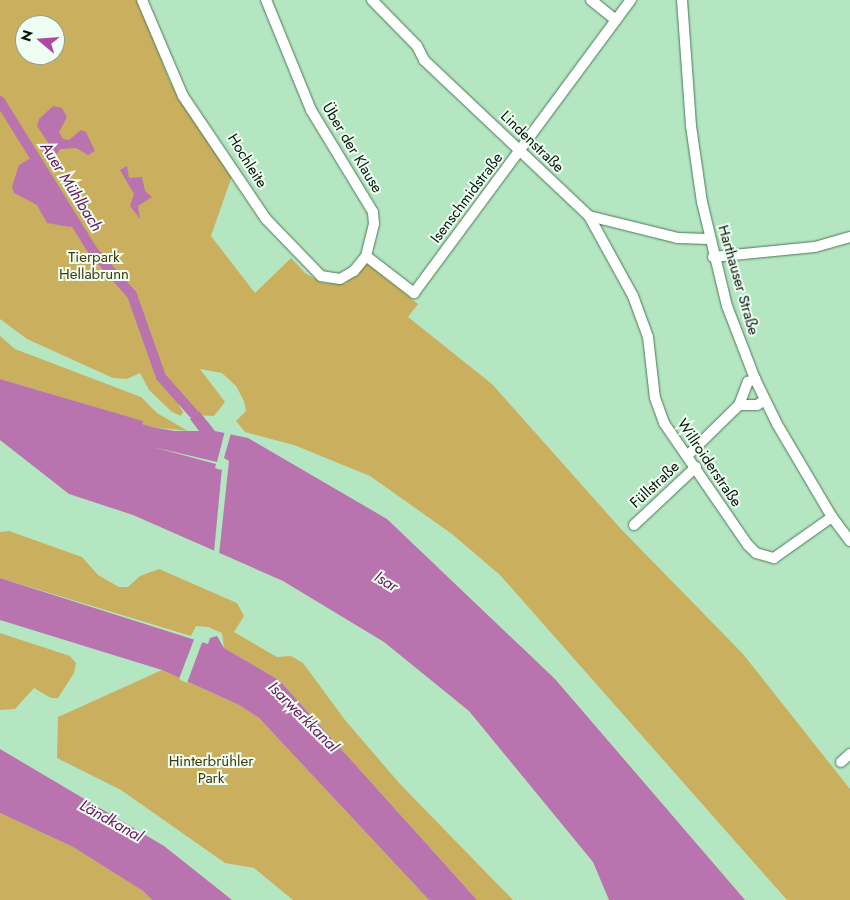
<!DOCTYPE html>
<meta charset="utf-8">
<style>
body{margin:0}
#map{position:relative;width:850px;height:900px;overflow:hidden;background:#b5e6c2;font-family:Jost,sans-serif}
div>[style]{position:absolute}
.green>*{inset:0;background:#cab05e}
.water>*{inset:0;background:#b973ae}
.pier>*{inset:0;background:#b5e6c2}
.canal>*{height:10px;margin:-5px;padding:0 5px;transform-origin:5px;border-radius:5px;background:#b973ae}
.roads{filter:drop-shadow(0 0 1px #4b7858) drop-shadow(0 0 1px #4b7858)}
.minor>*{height:10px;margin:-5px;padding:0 5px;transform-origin:5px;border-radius:5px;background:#fff}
span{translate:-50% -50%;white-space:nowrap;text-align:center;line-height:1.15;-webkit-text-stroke:4px #effef2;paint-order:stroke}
.street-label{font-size:15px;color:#031408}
.park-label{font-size:15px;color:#43370f}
.water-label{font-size:16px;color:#68135f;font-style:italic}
.north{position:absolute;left:15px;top:15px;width:50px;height:50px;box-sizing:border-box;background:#effef2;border:1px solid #91a094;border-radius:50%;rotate:288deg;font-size:14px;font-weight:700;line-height:20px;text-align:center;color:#031408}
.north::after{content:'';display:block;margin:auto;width:18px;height:22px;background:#b246a5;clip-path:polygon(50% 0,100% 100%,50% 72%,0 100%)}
</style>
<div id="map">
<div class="green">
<div style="clip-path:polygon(evenodd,0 0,138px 0,170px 82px,232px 176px,211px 236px,255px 293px,291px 258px,305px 273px,322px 283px,345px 284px,365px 262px,418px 304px,408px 317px,492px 384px,621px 529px,743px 654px,850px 789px,850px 900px,787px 900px,500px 575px,452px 534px,370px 476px,294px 445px,245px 432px,236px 421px,246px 411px,244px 401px,236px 386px,222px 373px,200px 369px,225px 402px,214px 416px,193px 415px,178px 404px,183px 412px,181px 416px,172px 412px,149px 390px,140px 373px,127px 379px,113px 378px,27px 339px,0 319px,0 0,25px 25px,55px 25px,55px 55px,25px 55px,25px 25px)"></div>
<div style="clip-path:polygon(0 336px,15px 349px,141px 397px,157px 413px,188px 431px,152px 427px,142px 424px,142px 421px,0 379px)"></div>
<div style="clip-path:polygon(9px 531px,82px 557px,98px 575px,119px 587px,128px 587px,140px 576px,159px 569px,237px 603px,244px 616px,234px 632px,277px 657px,291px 656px,303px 663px,345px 720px,400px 784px,513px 900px,477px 900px,279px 680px,224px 648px,222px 633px,208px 627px,196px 626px,191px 636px,0 578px,0 532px)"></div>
<div style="clip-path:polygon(0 633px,70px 656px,76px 663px,74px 673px,58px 698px,51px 698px,34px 688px,15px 709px,0 710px)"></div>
<div style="clip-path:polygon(162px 670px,239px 705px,259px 718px,429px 900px,293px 900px,254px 868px,225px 863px,121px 790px,57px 758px,58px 717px)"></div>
<div style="clip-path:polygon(0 813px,73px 847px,143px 891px,152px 900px,0 900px)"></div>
</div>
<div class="water">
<div style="clip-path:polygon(53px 106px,62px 108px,67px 117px,59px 132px,63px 139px,69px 140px,81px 130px,86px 132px,95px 151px,88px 155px,76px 148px,60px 149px,57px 154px,49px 151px,49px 144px,37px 126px,39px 119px)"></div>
<div style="clip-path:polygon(36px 155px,76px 224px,70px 227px,47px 223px,37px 205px,14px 193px,12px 187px,19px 165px)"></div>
<div style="clip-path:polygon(127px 166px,129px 178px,142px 177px,145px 191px,152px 197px,138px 206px,140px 219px,130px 206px,134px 194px,120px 170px)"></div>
<div style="clip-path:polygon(0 379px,143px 421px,142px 424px,152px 427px,175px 431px,199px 431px,190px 419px,199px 411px,215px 431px,248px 438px,387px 519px,555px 679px,745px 900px,609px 900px,593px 862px,469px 711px,384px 642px,283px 581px,133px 515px,69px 494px,0 440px)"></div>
<div style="clip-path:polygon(0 578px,208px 644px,210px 638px,217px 636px,224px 648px,279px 680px,477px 900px,429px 900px,259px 718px,239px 705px,162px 670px,0 620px)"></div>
<div style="clip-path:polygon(0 749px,164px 846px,232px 900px,152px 900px,143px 891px,73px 847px,0 813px)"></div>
</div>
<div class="pier">
<div style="clip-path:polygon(225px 431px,231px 433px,224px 458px,229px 461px,219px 555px,214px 552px,222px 468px,221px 470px,215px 468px,216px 464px,153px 447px,217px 462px)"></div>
<div style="clip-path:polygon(195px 637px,203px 640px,187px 683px,179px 679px)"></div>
</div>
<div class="canal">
<div style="left:0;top:101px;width:176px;rotate:58.2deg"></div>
<div style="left:93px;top:251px;width:59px;rotate:48.4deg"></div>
<div style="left:132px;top:295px;width:87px;rotate:70.5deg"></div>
<div style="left:161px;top:377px;width:48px;rotate:48.4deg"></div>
</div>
<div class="roads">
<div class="minor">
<div style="left:142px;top:0;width:104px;rotate:66.9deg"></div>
<div style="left:183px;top:96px;width:148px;rotate:56deg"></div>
<div style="left:266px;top:219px;width:79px;rotate:46deg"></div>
<div style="left:321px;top:276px;width:19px;rotate:9deg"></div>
<div style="left:340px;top:279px;width:16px;rotate:-30deg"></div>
<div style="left:354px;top:271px;width:19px;rotate:-51deg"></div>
<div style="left:366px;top:256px;width:33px;rotate:-76deg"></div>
<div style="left:374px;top:224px;width:12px;rotate:-95deg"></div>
<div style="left:373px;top:212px;width:119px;rotate:-121.3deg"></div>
<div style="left:311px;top:110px;width:119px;rotate:-112.2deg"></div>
<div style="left:372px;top:0;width:64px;rotate:45.6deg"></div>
<div style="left:417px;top:46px;width:16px;rotate:63deg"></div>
<div style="left:424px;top:60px;width:227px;rotate:43.4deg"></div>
<div style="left:589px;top:216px;width:92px;rotate:13.9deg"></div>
<div style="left:678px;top:238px;width:31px;rotate:2deg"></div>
<div style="left:591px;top:0;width:32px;rotate:39deg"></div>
<div style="left:682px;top:0;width:126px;rotate:85.9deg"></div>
<div style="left:691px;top:126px;width:77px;rotate:81.8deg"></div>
<div style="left:702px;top:202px;width:107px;rotate:76.5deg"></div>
<div style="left:727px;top:306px;width:78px;rotate:69deg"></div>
<div style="left:755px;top:379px;width:50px;rotate:63.9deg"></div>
<div style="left:777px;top:424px;width:108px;rotate:59.4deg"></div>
<div style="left:832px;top:517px;width:30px;rotate:53deg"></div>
<div style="left:589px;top:216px;width:91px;rotate:61.2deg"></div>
<div style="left:633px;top:296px;width:44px;rotate:69.9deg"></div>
<div style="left:648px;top:337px;width:61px;rotate:83.5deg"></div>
<div style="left:655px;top:398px;width:27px;rotate:70deg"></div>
<div style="left:664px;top:423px;width:148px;rotate:55.5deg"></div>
<div style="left:748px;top:545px;width:11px;rotate:45deg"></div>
<div style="left:756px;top:553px;width:19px;rotate:16deg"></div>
<div style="left:774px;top:558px;width:71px;rotate:-35.3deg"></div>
<div style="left:366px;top:256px;width:61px;rotate:37.6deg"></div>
<div style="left:414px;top:293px;width:365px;rotate:-53.5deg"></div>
<div style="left:713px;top:257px;width:102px;rotate:-5.6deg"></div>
<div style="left:815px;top:247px;width:36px;rotate:-16deg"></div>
<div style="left:739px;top:405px;width:18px"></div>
<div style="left:757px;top:405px;width:9px;rotate:-32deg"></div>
<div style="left:687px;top:456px;width:73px;rotate:-44.4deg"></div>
<div style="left:739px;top:405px;width:25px;rotate:-69deg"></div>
<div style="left:748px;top:382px;width:8px;rotate:-23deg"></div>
<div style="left:634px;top:525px;width:85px;rotate:-43.1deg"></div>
<div style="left:841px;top:762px;width:12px;rotate:-42deg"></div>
</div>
</div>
<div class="street-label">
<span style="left:532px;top:142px;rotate:44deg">Lindenstraße</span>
<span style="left:352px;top:148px;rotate:59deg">Über der Klause</span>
<span style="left:247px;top:161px;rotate:58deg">Hochleite</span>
<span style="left:467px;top:198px;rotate:-53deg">Isenschmidstraße</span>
<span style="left:738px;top:280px;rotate:74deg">Harthauser Straße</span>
<span style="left:709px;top:463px;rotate:56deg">Willroiderstraße</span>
<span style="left:655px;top:485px;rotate:-43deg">Füllstraße</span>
</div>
<div class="park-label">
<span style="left:94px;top:266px">Tierpark<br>Hellabrunn</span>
<span style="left:211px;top:770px">Hinterbrühler<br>Park</span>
</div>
<div class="water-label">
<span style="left:71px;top:187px;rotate:58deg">Auer Mühlbach</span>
<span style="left:386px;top:582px;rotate:31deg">Isar</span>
<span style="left:303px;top:717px;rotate:45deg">Isarwerkkanal</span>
<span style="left:111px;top:821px;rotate:29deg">Ländkanal</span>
</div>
<div class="north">N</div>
</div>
